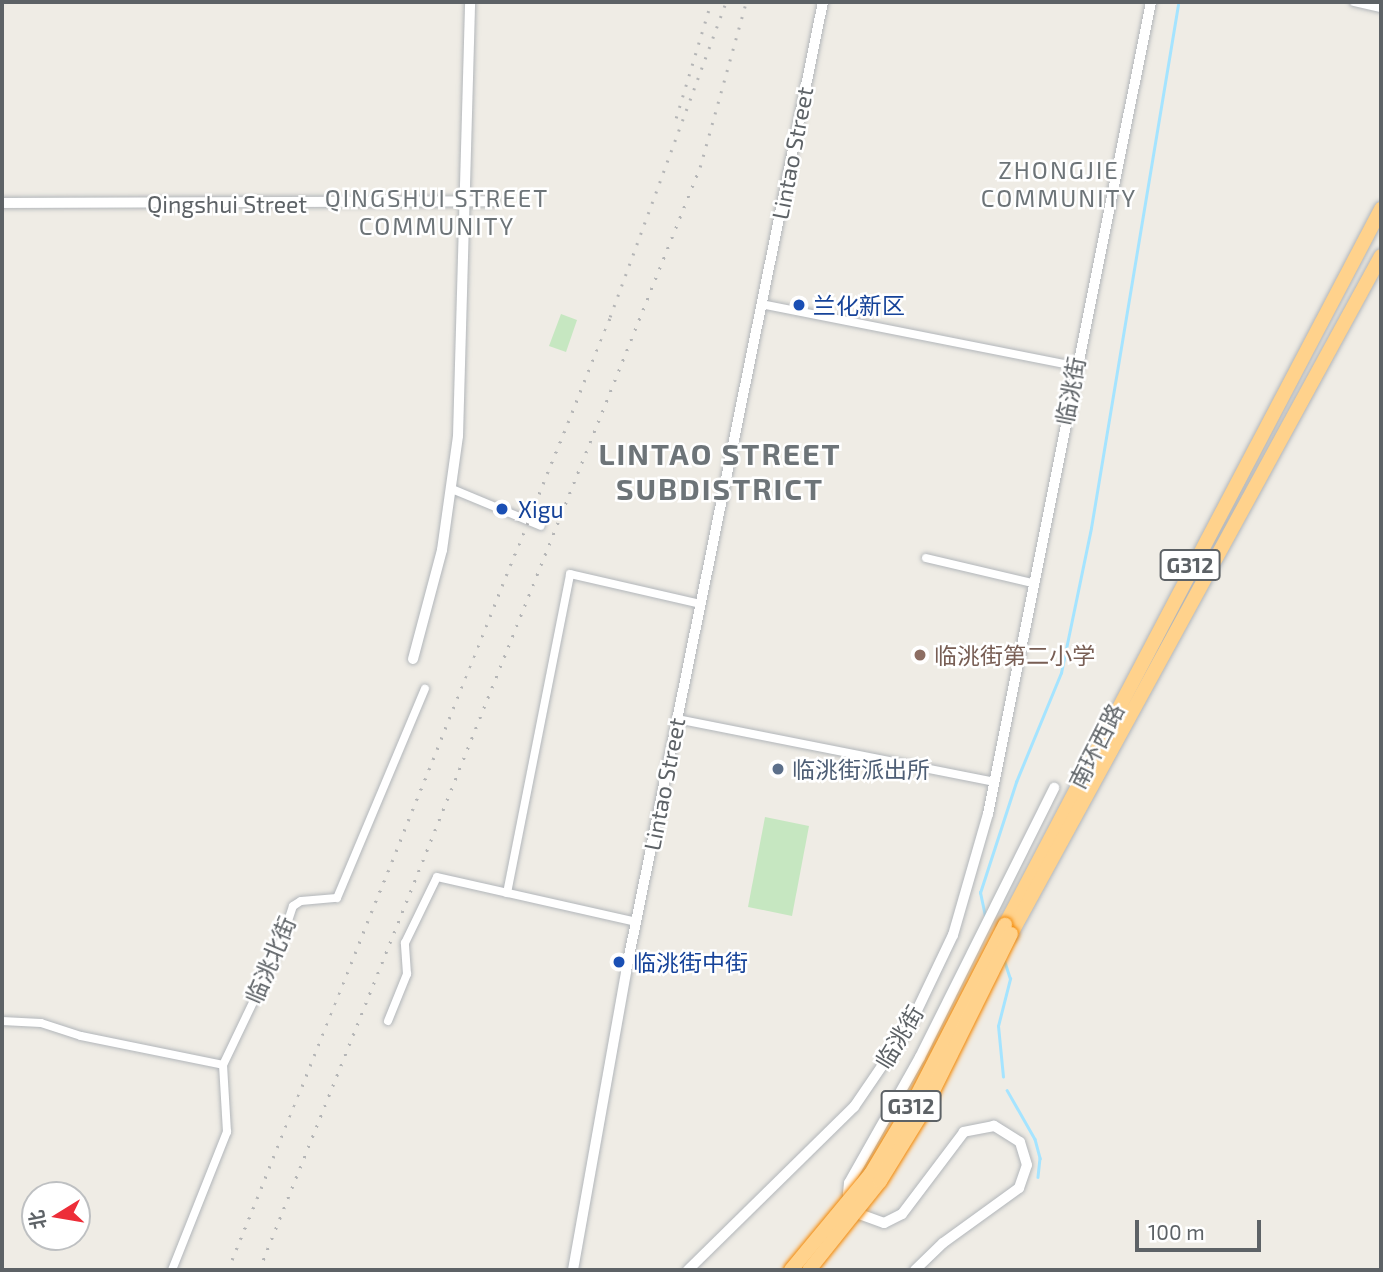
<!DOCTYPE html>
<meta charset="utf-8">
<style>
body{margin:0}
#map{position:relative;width:1383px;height:1272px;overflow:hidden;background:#efece5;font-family:"Exo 2","Noto Sans SC",sans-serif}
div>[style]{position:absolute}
.green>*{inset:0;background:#c6e7c1}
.stream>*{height:2.5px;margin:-1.25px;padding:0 1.25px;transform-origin:1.25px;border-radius:1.25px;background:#a5e4ff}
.roads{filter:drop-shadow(0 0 2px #b2b6ba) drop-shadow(0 0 2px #b2b6ba)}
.street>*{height:8px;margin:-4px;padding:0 4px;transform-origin:4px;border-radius:4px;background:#fff}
.secondary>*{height:10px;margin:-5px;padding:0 5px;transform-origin:5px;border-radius:5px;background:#fff}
.highway>*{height:14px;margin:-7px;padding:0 7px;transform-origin:7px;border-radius:7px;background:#ffd28c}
.rail>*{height:2.5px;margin-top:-1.25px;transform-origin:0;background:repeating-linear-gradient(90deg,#b4b5b6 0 2px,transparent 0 11px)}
.bridges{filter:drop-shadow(0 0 2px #f48700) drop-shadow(0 0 2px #f48700)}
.highway-bridge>*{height:14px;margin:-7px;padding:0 7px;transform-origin:7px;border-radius:7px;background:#ffd28c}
.dots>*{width:19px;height:19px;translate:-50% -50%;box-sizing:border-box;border:4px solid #fff;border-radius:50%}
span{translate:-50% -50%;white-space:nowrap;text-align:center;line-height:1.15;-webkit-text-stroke:5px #fff;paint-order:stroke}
.shield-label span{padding:2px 5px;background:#fff;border:2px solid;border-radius:5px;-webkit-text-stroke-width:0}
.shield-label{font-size:21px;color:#5d6266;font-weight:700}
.street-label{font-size:23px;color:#5d6266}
.transit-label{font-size:23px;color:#164399}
.left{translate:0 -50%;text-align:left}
.education-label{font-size:23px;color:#785e54}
.service-label{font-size:23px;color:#4e5e75}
.neighbourhood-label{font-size:24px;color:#6d7478;letter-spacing:2px}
.district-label{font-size:30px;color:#6d7478;font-weight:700;letter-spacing:2px}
.frame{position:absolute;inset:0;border:4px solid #5d6266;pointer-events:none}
.north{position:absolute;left:21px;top:1181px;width:70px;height:70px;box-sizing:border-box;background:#fff;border:2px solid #bec0c2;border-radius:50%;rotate:259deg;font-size:19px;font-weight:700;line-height:28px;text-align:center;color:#5d6266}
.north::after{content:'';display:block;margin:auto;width:24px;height:32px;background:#ed2d38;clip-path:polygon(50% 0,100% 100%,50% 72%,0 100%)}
.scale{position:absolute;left:1135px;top:1220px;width:126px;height:32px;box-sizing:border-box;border:4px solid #5d6266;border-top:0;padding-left:9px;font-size:21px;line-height:24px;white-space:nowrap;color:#5d6266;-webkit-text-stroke:5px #fff;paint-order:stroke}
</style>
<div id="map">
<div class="green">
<div style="clip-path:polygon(561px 314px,577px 320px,566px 352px,549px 346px)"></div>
<div style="clip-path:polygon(765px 817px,809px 826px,792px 916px,748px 907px)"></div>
</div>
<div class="stream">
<div style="left:985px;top:916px;width:24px;rotate:-102deg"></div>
<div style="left:980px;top:893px;width:117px;rotate:-72deg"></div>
<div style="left:1016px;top:782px;width:118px;rotate:-67.6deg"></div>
<div style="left:1061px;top:673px;width:148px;rotate:-78.3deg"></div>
<div style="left:1091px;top:528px;width:530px;rotate:-80.56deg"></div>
<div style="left:1003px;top:1077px;width:51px;rotate:-95.6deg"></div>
<div style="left:998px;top:1026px;width:49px;rotate:-75.7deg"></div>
<div style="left:1010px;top:979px;width:20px;rotate:-108deg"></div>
<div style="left:1007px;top:1090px;width:56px;rotate:60.3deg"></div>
<div style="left:1035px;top:1139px;width:20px;rotate:75deg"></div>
<div style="left:1040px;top:1158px;width:19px;rotate:96deg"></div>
</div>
<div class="roads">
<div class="street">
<div style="left:1354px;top:2px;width:28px;rotate:13deg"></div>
<div style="left:761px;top:304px;width:320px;rotate:11.2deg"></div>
<div style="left:452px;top:489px;width:96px;rotate:22.6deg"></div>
<div style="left:926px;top:558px;width:110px;rotate:13.2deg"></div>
<div style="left:677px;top:719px;width:324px;rotate:11.2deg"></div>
<div style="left:507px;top:893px;width:325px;rotate:-78.8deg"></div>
<div style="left:570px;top:574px;width:134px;rotate:12.9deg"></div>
<div style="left:2px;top:1021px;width:39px;rotate:3deg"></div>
<div style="left:41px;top:1023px;width:42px;rotate:18deg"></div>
<div style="left:81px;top:1036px;width:145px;rotate:11.5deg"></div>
<div style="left:388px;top:1021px;width:51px;rotate:-68deg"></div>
<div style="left:407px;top:974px;width:31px;rotate:-94deg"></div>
<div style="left:405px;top:943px;width:73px;rotate:-64.1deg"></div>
<div style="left:437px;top:877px;width:204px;rotate:12.7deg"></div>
<div style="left:172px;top:1270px;width:149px;rotate:-68.3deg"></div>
<div style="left:227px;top:1132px;width:67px;rotate:-93.4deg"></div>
<div style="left:223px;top:1065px;width:130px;rotate:-64.4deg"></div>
<div style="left:279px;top:948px;width:44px;rotate:-71.6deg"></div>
<div style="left:293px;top:906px;width:9px;rotate:-32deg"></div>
<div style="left:301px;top:901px;width:36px;rotate:-5deg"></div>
<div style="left:337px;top:898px;width:227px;rotate:-67.2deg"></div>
</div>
<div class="secondary">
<div style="left:2px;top:203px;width:492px;rotate:-0.2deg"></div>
<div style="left:413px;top:659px;width:113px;rotate:-75.1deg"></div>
<div style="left:442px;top:550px;width:115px;rotate:-82deg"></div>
<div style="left:458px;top:436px;width:434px;rotate:-88.4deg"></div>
<div style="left:573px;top:1270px;width:304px;rotate:-79.9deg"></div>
<div style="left:626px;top:971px;width:989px;rotate:-78.51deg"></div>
<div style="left:688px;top:1270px;width:233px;rotate:-44.5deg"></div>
<div style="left:854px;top:1107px;width:99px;rotate:-55.7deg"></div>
<div style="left:910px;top:1025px;width:100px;rotate:-64.5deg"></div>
<div style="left:953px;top:935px;width:126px;rotate:-73.9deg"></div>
<div style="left:988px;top:814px;width:828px;rotate:-78.65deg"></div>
<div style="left:915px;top:1270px;width:39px;rotate:-44deg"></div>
<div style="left:943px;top:1243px;width:94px;rotate:-35.9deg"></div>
<div style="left:1019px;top:1188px;width:24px;rotate:-71deg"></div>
<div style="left:1027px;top:1165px;width:24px;rotate:-107deg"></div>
<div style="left:1020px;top:1142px;width:31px;rotate:-148deg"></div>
<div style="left:994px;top:1126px;width:31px;rotate:169deg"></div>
<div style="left:964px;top:1132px;width:103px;rotate:127.1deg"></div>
<div style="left:902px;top:1214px;width:20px;rotate:153deg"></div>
<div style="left:884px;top:1223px;width:30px;rotate:-160deg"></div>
<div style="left:856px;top:1213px;width:21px;rotate:-113deg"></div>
<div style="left:848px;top:1194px;width:11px;rotate:-85deg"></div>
<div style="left:849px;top:1183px;width:145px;rotate:-60.6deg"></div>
<div style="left:920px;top:1057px;width:301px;rotate:-63.5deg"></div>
</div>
<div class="highway">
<div style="left:1005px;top:925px;width:809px;rotate:-62.29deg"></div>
<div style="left:1011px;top:934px;width:772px;rotate:-61.38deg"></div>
</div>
</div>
<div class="rail">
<div style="left:676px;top:118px;width:121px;rotate:-73.2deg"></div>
<div style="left:228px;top:1270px;width:1027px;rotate:-68.16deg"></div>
<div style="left:610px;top:317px;width:336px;rotate:-69.8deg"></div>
<div style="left:259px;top:1270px;width:1188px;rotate:-68.21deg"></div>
<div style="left:700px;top:167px;width:171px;rotate:-74.4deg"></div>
</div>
<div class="bridges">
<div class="highway-bridge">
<div style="left:791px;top:1270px;width:124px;rotate:-50.3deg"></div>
<div style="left:870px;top:1175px;width:82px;rotate:-59deg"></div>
<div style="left:912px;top:1105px;width:203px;rotate:-62.7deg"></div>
<div style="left:809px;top:1270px;width:114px;rotate:-51.4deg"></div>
<div style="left:880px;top:1181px;width:80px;rotate:-58.3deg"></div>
<div style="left:922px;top:1113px;width:200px;rotate:-63.6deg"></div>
</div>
</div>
<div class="dots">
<div style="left:799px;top:305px;background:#1a4fb4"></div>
<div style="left:502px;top:509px;background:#1a4fb4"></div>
<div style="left:920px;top:655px;background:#8d6e63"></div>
<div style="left:778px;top:769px;background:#5c6f8a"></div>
<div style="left:619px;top:962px;background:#1a4fb4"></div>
</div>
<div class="shield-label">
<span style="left:1190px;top:565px">G312</span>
<span style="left:911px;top:1106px">G312</span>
</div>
<div class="street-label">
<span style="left:792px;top:153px;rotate:-79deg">Lintao Street</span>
<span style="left:227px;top:204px">Qingshui Street</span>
<span style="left:1070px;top:391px;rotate:-79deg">临洮街</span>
<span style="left:1096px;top:746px;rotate:-63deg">南环西路</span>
<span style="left:664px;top:784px;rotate:-79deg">Lintao Street</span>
<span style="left:270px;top:960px;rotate:-67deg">临洮北街</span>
<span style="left:899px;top:1037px;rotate:-59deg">临洮街</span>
</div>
<div class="transit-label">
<span class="left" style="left:813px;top:305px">兰化新区</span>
<span class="left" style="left:518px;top:509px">Xigu</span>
<span class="left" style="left:633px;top:962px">临洮街中街</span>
</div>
<div class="education-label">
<span class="left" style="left:934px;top:655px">临洮街第二小学</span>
</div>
<div class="service-label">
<span class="left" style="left:792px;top:769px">临洮街派出所</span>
</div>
<div class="neighbourhood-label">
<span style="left:1059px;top:184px">ZHONGJIE<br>COMMUNITY</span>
<span style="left:437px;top:212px">QINGSHUI STREET<br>COMMUNITY</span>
</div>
<div class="district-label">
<span style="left:720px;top:470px">LINTAO STREET<br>SUBDISTRICT</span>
</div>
<div class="frame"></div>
<div class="north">北</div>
<div class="scale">100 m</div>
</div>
